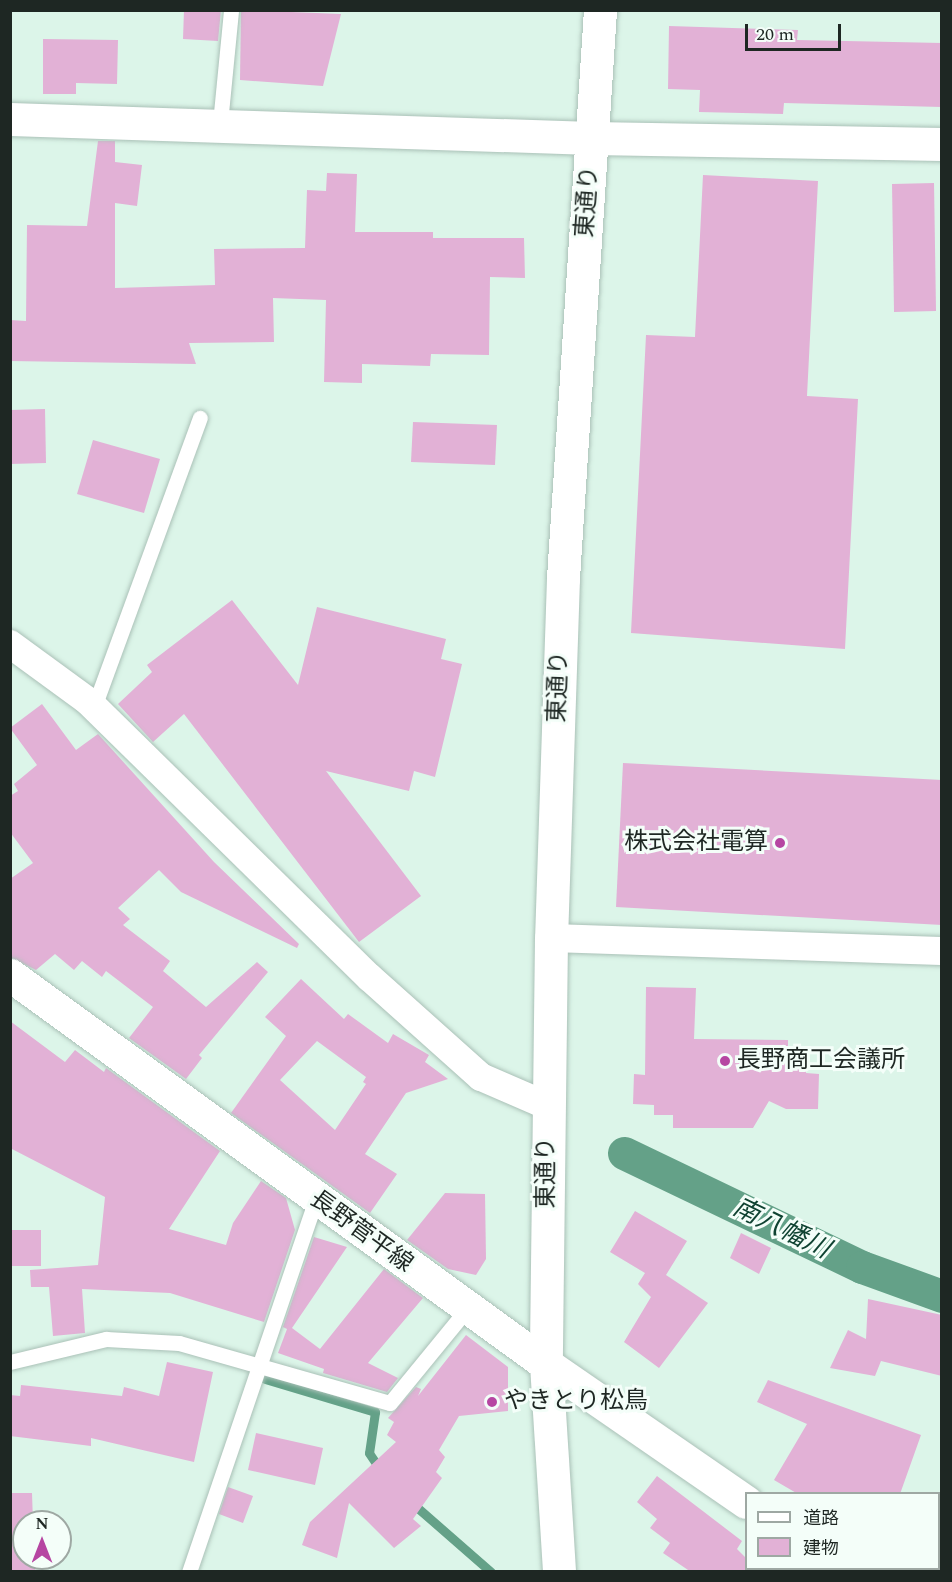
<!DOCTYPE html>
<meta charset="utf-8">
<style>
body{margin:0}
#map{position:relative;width:952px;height:1582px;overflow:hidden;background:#dcf5e9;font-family:Spectral,"Noto Sans JP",serif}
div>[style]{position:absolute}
.stream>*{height:9px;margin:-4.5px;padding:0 4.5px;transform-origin:4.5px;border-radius:4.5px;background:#64a188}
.canal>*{height:33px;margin:-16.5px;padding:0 16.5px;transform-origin:16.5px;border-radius:16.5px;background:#64a188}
.building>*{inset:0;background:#e2b1d6}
.roads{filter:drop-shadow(0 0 2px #aac1b7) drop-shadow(0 0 2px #aac1b7)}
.service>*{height:15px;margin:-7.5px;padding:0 7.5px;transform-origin:7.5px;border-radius:7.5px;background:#fff}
.minor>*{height:28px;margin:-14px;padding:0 14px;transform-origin:14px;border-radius:14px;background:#fff}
.tertiary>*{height:33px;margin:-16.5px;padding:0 16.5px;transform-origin:16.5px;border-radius:16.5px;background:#fff}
.primary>*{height:33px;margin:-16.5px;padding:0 16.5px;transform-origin:16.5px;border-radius:16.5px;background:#fff}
.dots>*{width:16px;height:16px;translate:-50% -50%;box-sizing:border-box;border:3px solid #f4fef9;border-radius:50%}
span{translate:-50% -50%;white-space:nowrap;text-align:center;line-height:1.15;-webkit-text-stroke:6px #f4fef9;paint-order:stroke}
.street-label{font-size:24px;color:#1e2723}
.poi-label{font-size:24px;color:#1e2723}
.right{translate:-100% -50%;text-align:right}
.left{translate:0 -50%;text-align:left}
.water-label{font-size:26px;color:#104332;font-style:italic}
.frame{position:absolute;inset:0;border:12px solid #1e2723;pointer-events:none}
.legend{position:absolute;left:745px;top:1492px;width:195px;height:78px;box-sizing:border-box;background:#f4fef9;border:2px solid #9ea8a3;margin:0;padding:8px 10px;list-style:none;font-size:18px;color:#1e2723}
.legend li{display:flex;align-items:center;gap:12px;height:30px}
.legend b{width:30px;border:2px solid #9ea8a3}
.north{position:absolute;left:12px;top:1510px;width:60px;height:60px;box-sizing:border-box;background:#f4fef9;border:2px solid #9ea8a3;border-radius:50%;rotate:0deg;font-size:16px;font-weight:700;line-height:24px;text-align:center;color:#1e2723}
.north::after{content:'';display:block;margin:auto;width:21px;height:27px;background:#b646a2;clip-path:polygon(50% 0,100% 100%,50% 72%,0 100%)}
.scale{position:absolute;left:745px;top:24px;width:96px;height:27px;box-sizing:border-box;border:3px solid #1e2723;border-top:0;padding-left:8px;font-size:18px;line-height:21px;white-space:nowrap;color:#1e2723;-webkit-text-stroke:4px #f4fef9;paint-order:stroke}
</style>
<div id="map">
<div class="stream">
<div style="left:265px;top:1379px;width:115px;rotate:16.7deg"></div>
<div style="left:375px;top:1412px;width:41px;rotate:98.3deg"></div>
<div style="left:369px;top:1453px;width:22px;rotate:56deg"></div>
<div style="left:412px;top:1503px;width:105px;rotate:41.1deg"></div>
</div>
<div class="canal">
<div style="left:624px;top:1153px;width:264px;rotate:25.6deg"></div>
<div style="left:862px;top:1267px;width:85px;rotate:19.9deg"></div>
</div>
<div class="building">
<div style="clip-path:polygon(184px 10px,221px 10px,218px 41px,183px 39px)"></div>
<div style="clip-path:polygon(241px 10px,341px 14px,323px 86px,240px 80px)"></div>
<div style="clip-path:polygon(669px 26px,798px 30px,797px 40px,942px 43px,942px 107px,784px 103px,783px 114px,699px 112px,700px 90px,668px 89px)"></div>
<div style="clip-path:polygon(43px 39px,118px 40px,117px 84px,76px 83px,76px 94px,43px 94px)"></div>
<div style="clip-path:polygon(98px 141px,115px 141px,115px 162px,142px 165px,137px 206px,115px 203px,115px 288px,215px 285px,214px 249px,305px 248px,307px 190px,326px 191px,327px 173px,357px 174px,355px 232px,433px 232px,433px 238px,524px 238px,525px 278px,490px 277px,489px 355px,431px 354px,430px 366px,362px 364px,362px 383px,324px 382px,326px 300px,273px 298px,274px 342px,189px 343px,196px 364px,10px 361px,10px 320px,26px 321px,27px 225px,87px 226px)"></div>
<div style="clip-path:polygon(703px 175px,818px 181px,807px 396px,858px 399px,845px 649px,631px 633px,646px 335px,695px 337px)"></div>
<div style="clip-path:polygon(934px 183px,936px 311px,894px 312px,892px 184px)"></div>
<div style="clip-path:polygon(45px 409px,46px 463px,10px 464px,10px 410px)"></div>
<div style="clip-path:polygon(413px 422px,497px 425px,495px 465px,411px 462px)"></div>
<div style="clip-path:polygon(93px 440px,160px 459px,144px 513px,77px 494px)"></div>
<div style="clip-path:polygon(232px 600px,298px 685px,317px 607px,446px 639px,441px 659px,462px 664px,435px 777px,414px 771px,409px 791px,326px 771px,421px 896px,359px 942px,184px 714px,153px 742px,118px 704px,152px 672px,147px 665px)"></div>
<div style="clip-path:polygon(42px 704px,76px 750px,98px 734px,214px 862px,299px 944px,297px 948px,181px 892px,159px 870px,118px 908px,130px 919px,123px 925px,170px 961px,163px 971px,206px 1007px,257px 962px,268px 972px,199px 1055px,202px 1058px,186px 1079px,129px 1038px,153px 1007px,106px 971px,102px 977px,82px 961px,74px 970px,55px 954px,36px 970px,10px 957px,10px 879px,33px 863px,10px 832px,10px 796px,18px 791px,14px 784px,37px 765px,10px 728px)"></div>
<div style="clip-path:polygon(623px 763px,942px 780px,942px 925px,616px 907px)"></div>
<div style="clip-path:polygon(evenodd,301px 979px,344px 1019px,348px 1014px,388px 1043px,393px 1034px,429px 1055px,425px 1062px,448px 1079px,406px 1093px,365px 1154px,397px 1174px,370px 1213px,231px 1113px,286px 1036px,265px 1017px,301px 979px,317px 1041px,366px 1077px,363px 1082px,366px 1084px,335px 1130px,280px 1080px,317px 1041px)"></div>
<div style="clip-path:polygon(646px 987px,696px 988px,694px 1039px,788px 1040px,788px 1048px,806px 1048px,806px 1073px,819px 1074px,818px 1109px,786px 1109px,769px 1101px,753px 1128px,673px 1128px,673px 1115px,654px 1115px,654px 1105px,633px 1104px,634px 1074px,645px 1075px)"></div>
<div style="clip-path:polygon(10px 1021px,65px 1062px,75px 1050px,104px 1072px,106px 1068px,220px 1151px,169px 1229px,226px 1245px,233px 1223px,261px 1181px,286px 1198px,295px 1230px,264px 1322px,170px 1293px,82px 1289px,85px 1333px,53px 1336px,49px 1287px,31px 1287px,30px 1270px,98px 1265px,105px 1197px,10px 1148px)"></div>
<div style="clip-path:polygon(445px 1193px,485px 1194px,486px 1259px,476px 1275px,448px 1269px,407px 1240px)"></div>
<div style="clip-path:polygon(635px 1211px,687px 1241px,666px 1275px,708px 1303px,659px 1368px,624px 1342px,651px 1297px,638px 1284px,645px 1273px,610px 1252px)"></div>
<div style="clip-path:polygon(10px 1230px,41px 1230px,41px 1266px,10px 1266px)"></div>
<div style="clip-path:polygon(741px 1233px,771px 1248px,759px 1274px,730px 1258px)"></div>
<div style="clip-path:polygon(314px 1237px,347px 1247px,292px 1328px,320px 1349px,384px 1269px,423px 1298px,368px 1363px,398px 1378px,387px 1392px,323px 1373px,324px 1369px,278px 1353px,287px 1329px,283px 1327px)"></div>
<div style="clip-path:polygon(868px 1299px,942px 1315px,942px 1376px,881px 1361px,875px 1376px,830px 1368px,848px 1330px,866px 1339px)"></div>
<div style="clip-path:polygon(466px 1335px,508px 1367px,508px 1411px,459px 1416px,439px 1450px,445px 1457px,436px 1472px,442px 1478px,413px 1519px,421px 1526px,394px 1548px,349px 1503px,337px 1558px,302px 1545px,310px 1522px,396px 1442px,387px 1435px,394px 1422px,388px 1418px,416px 1387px,421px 1389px,418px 1396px)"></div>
<div style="clip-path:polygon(167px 1362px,213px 1372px,194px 1462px,91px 1438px,91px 1446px,10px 1436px,10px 1395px,20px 1396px,21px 1385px,122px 1396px,124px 1387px,159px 1396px)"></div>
<div style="clip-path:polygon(768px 1380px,921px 1435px,900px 1494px,798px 1494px,774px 1480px,807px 1424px,757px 1402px)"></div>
<div style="clip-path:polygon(256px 1433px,323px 1448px,315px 1485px,248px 1470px)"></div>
<div style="clip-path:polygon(657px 1476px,742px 1541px,737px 1549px,747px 1559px,747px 1569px,760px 1572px,691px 1572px,663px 1553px,670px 1543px,650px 1528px,657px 1519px,637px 1502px)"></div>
<div style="clip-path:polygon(228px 1487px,253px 1496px,243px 1523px,219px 1514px)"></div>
<div style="clip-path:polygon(10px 1493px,32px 1493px,33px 1522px,24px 1522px,24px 1558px,35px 1558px,35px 1572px,10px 1572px)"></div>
</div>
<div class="roads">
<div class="service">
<div style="left:220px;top:123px;width:114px;rotate:-84.4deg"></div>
<div style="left:94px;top:707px;width:308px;rotate:-69.9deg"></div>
<div style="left:10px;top:1362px;width:99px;rotate:-13.5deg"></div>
<div style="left:106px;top:1339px;width:73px;rotate:3.1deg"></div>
<div style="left:179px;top:1343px;width:219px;rotate:15.9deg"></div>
<div style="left:390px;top:1403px;width:122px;rotate:-50.7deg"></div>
<div style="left:189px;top:1572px;width:393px;rotate:-71.2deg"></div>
</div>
<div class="minor">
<div style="left:10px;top:644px;width:97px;rotate:36.2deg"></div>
<div style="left:88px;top:701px;width:394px;rotate:44.5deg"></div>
<div style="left:369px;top:977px;width:150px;rotate:41.8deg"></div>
<div style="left:481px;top:1077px;width:73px;rotate:23.4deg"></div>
<div style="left:551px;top:938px;width:391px;rotate:1.9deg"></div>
</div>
<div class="tertiary">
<div style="left:600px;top:10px;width:569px;rotate:93.73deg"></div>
<div style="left:563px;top:578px;width:360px;rotate:91.9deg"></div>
<div style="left:551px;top:938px;width:426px;rotate:90.7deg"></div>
<div style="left:546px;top:1364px;width:243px;rotate:34.6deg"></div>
<div style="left:10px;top:119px;width:582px;rotate:1.87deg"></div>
<div style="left:592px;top:138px;width:350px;rotate:1deg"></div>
<div style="left:843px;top:1568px;width:6px;rotate:45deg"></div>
</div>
<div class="primary">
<div style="left:10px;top:975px;width:662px;rotate:35.97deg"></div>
<div style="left:546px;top:1364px;width:208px;rotate:86.4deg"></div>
</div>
</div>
<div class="dots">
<div style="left:780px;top:843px;background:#b646a2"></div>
<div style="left:725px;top:1061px;background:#b646a2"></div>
<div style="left:492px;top:1402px;background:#b646a2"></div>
</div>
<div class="street-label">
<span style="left:588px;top:202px;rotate:-86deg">東通り</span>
<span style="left:559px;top:687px;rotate:-88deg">東通り</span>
<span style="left:547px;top:1173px;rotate:-90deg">東通り</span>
<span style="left:361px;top:1232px;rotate:36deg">長野菅平線</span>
</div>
<div class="poi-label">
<span class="right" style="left:768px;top:843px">株式会社電算</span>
<span class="left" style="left:737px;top:1061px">長野商工会議所</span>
<span class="left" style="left:504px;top:1402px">やきとり松鳥</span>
</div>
<div class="water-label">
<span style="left:781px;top:1229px;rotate:26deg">南八幡川</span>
</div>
<div class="frame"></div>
<ul class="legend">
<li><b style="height:8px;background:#fff"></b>道路</li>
<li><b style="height:16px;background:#e2b1d6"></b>建物</li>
</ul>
<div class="north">N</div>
<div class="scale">20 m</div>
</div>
